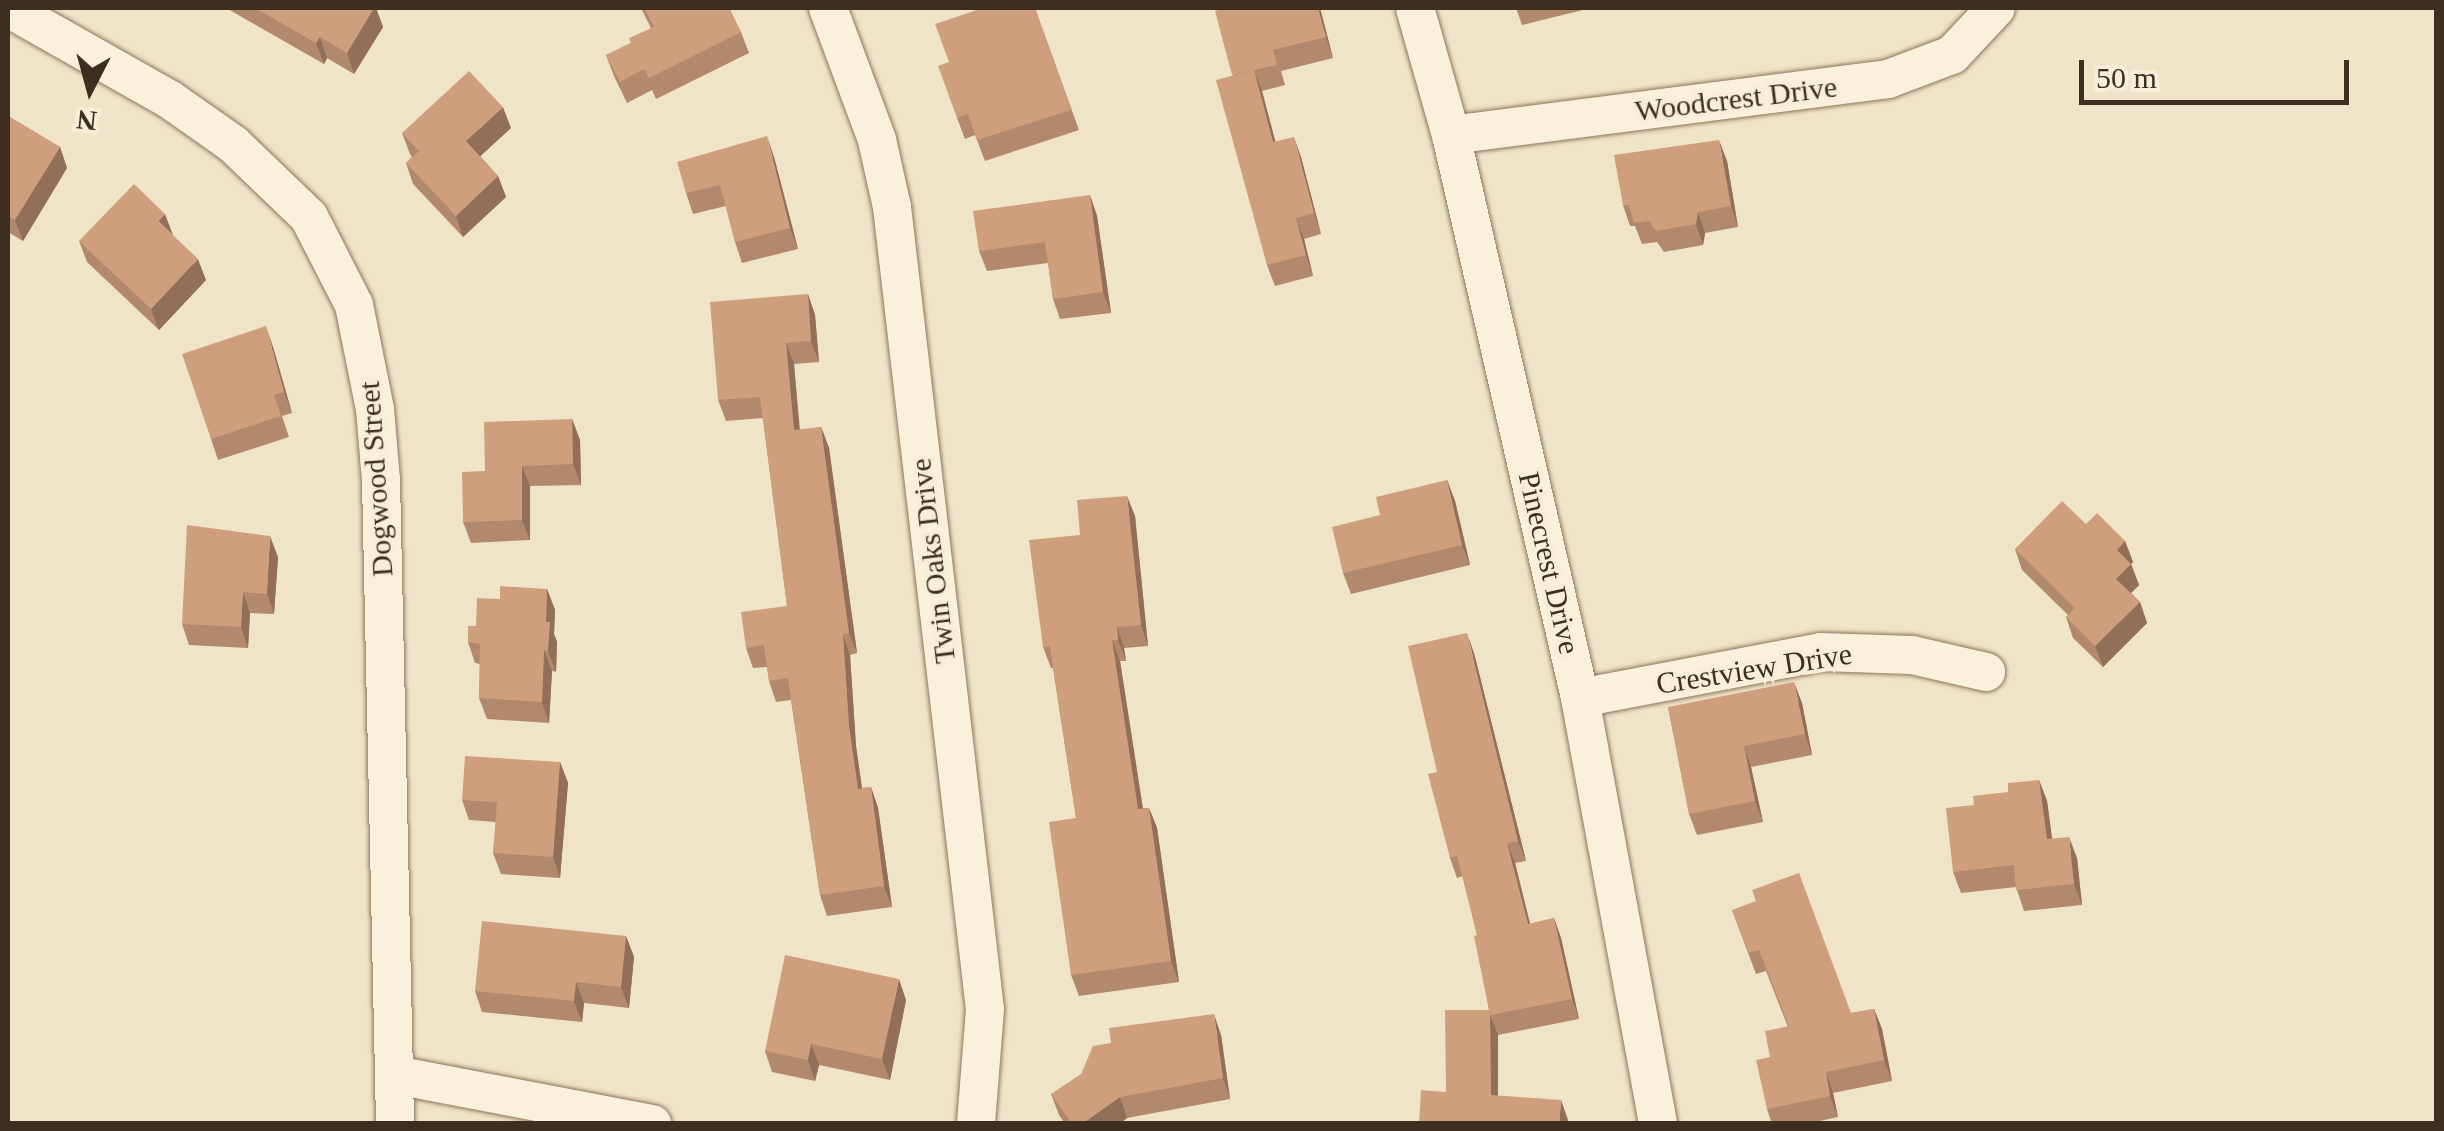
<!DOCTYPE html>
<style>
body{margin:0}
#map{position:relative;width:2444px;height:1131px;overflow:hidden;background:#f0e4c8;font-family:"Times New Roman",serif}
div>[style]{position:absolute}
.roads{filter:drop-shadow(0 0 2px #8d765c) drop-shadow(0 0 2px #8d765c)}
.minor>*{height:38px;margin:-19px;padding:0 19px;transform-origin:19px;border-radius:19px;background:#faf1dc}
.wall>*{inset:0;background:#b2896c}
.shaded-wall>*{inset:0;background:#916f58}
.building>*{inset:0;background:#cf9f7d}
span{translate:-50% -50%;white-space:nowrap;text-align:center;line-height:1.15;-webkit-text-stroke:8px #f7eed8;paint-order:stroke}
.street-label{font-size:30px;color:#3d2e20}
.frame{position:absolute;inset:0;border:10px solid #3d2e20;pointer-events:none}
.north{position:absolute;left:40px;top:40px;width:100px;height:100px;-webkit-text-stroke:8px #f7eed8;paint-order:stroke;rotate:186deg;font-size:28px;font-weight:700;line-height:40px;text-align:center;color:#3d2e20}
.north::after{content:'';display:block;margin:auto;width:35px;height:45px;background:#3d2e20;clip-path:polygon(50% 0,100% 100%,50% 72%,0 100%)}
.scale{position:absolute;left:2079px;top:60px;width:270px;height:45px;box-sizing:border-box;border:5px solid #3d2e20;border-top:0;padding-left:12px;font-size:30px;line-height:35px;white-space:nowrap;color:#3d2e20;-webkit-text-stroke:8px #f7eed8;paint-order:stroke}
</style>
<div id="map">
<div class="roads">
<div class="minor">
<div style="left:8px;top:8px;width:185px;rotate:29.5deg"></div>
<div style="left:169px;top:99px;width:78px;rotate:35.1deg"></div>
<div style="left:233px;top:144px;width:105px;rotate:43.8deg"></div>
<div style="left:309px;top:217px;width:99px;rotate:62.9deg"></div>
<div style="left:354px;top:305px;width:106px;rotate:78.6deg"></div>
<div style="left:375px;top:409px;width:71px;rotate:85.2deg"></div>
<div style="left:381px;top:480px;width:644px;rotate:88.75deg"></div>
<div style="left:828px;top:8px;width:141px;rotate:69.6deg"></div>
<div style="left:877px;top:140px;width:69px;rotate:77.4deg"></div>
<div style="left:892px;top:207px;width:807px;rotate:83.39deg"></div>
<div style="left:985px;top:1009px;width:115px;rotate:94.5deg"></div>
<div style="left:1415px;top:8px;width:132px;rotate:74.2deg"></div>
<div style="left:1451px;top:135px;width:578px;rotate:77.09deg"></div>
<div style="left:1580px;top:698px;width:433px;rotate:79.6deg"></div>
<div style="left:1451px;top:135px;width:441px;rotate:-7.3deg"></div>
<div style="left:1888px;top:79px;width:68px;rotate:-20.6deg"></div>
<div style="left:1952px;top:55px;width:64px;rotate:-46.9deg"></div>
<div style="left:1580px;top:698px;width:245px;rotate:-10.8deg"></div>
<div style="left:1821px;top:652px;width:91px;rotate:1.9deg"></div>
<div style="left:1912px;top:655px;width:76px;rotate:12.9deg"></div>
<div style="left:395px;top:1075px;width:262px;rotate:10.8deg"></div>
</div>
</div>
<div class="wall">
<div style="clip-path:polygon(226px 8px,376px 8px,383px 27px,354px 74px,327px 58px,324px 64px)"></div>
<div style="clip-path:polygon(641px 8px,729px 8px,741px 32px,749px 53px,656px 99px,652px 90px,627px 103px,614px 76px,606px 55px,631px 43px,651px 28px)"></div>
<div style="clip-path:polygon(1035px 8px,1079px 130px,985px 161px,975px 135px,965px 139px,957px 118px,949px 62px)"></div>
<div style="clip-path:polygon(1320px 8px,1333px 58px,1281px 71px,1285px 85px,1262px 91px,1275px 141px,1301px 157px,1321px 234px,1304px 239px,1313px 276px,1275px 286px,1267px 265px,1232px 76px)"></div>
<div style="clip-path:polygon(1516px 8px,1591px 8px,1522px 25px)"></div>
<div style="clip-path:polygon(8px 116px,60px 147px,67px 168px,23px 241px,8px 232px)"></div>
<div style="clip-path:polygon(511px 128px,480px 156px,498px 176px,506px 197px,463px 237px,413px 184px,406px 163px,412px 157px,410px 154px,402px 133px)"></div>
<div style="clip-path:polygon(774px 157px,798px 249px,742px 263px,735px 242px,726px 206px,693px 214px,686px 193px)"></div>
<div style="clip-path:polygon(1727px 161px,1738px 227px,1705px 233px,1703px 245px,1664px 252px,1657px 242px,1642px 244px,1635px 226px,1630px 226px,1623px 205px)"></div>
<div style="clip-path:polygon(1090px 195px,1097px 216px,1111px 313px,1060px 319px,1053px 299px,1048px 263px,987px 271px,979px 251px)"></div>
<div style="clip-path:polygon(172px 235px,206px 280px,159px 330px,87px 262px,79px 241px)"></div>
<div style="clip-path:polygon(808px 294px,815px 315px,819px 362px,794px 364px,800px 430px,821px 427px,829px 448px,857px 653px,850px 655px,856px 746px,862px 788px,871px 787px,878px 808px,892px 907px,827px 916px,820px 895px,791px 700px,776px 702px,769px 681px,767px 667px,753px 668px,746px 648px,787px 606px,763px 418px,726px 421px,718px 400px)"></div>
<div style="clip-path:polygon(273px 347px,292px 413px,282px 416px,289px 437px,218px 460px,211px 439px)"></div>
<div style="clip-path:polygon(572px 419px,580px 440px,581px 485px,530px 486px,530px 540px,471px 543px,463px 522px,485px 471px)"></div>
<div style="clip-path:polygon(1447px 480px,1455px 501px,1470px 565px,1351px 594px,1343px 573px,1380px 515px)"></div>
<div style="clip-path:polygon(1135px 516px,1148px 646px,1124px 648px,1126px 661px,1120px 661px,1143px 808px,1149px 808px,1157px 828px,1179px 982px,1079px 996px,1071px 975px,1076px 818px,1053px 668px,1051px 668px,1043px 647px,1080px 535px)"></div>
<div style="clip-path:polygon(2086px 524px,2125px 541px,2133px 562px,2131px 564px,2139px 585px,2131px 593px,2140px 602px,2147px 623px,2103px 667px,2073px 638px,2066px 617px,2068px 615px,2022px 570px,2015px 549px)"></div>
<div style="clip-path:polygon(278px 557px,274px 614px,250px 613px,248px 648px,189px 645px,182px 624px)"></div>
<div style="clip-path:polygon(547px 589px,555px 610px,554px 634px,557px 642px,556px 672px,552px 671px,549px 723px,487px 719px,479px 698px,480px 664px,475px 663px,468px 642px,476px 626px,500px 599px)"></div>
<div style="clip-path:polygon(1474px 653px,1526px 861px,1515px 863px,1530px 924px,1554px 918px,1561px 938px,1579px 1019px,1498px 1035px,1498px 1096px,1568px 1120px,1446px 1092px,1489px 1010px,1477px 935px,1463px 876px,1457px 878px,1450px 858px,1437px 772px)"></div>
<div style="clip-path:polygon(1802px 703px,1812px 755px,1751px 767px,1763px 822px,1697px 835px,1689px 814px,1668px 707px)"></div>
<div style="clip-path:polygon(560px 762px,568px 783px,560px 878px,501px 874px,493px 853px,496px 822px,469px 820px,462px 800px)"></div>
<div style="clip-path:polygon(2039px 780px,2047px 801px,2052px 839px,2077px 858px,2082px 905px,2024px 911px,2016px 887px,1961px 893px,1953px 872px,1974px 805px)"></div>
<div style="clip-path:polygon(1732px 910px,1851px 1013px,1874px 1009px,1882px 1029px,1892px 1081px,1833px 1093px,1838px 1117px,1806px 1124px,1772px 1124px,1767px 1109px,1770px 1057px,1788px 1027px,1766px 971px,1756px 974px)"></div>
<div style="clip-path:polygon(626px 936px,634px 957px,629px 1008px,584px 1003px,582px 1022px,482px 1012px,475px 991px)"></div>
<div style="clip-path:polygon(906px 1000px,890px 1080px,819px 1065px,815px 1081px,772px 1072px,765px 1051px)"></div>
<div style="clip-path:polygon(1221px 1035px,1230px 1099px,1127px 1118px,1119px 1124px,1065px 1124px,1059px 1115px,1051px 1094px)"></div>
</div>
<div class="shaded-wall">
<div style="clip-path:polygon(374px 8px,376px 8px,383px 27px,354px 74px,347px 53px)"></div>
<div style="clip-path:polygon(1318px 8px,1320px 8px,1333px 58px,1326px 37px)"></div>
<div style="clip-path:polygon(320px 37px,327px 58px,324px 64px,316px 43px)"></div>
<div style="clip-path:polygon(1254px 70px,1262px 91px,1281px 163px,1273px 142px)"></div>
<div style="clip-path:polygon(503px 107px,511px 128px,474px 162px,466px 141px)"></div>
<div style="clip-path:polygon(767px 136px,774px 157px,798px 249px,790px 228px)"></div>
<div style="clip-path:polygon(1294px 137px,1301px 157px,1321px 234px,1314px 213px)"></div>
<div style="clip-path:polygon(1719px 140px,1727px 161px,1738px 227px,1731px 206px)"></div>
<div style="clip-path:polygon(60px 147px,67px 168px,23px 241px,15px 220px)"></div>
<div style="clip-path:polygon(498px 176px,506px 197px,463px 237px,456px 216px)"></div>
<div style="clip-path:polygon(1090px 195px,1097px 216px,1111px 313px,1103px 292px)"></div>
<div style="clip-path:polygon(1698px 212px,1705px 233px,1703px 245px,1696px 224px)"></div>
<div style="clip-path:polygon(165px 214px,173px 235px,158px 221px)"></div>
<div style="clip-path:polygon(1296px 218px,1304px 239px,1313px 276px,1306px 255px)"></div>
<div style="clip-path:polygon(198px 259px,206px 280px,159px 330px,151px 309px)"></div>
<div style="clip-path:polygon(808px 294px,815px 315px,819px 362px,811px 341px)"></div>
<div style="clip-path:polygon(266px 326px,273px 347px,292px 413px,284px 392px)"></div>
<div style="clip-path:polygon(786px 343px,794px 364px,801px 451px,794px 430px)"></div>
<div style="clip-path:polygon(572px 419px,580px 440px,581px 485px,573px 464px)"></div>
<div style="clip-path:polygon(821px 427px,829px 448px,857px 653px,849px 633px)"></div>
<div style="clip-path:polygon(522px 466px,530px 486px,530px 540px,522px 520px)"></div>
<div style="clip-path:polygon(1447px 480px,1455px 501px,1470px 565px,1462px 545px)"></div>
<div style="clip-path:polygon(1127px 496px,1135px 516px,1148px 646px,1141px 625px)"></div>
<div style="clip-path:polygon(270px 536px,278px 557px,274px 614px,267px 594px)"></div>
<div style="clip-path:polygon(2125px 541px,2133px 562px,2131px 564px,2139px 585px,2124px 600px,2116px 579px,2117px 550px)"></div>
<div style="clip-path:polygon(547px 589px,555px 610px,554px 634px,557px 642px,556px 672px,548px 651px,546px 622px)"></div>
<div style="clip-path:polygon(243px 592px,250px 613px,248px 648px,241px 627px)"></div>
<div style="clip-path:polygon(2140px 602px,2147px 623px,2103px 667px,2095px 646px)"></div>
<div style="clip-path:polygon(1117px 627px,1124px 648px,1126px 661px,1118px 640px)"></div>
<div style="clip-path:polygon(1467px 633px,1474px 653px,1526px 861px,1518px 841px)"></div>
<div style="clip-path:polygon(843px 634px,850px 655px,856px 746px,865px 810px,858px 789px,849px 726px)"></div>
<div style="clip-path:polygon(1112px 640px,1120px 661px,1146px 830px,1138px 809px)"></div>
<div style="clip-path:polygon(544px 650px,552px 671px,549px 723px,542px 702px)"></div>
<div style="clip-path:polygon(1794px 682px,1802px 703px,1812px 755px,1805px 734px)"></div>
<div style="clip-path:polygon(1744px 746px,1751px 767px,1763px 822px,1755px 801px)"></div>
<div style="clip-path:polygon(560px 762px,568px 783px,560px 878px,553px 857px)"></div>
<div style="clip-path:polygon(2039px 780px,2047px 801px,2055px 860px,2047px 839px)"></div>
<div style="clip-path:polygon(871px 787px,878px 808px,892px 907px,884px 886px)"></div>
<div style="clip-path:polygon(1149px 808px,1157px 828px,1179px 982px,1171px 961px)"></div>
<div style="clip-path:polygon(2069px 837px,2077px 858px,2082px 905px,2074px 884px)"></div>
<div style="clip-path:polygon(1507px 843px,1515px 863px,1535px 944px,1528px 924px)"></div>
<div style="clip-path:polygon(1554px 918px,1561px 938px,1579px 1019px,1572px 999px)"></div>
<div style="clip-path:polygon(626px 936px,634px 957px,629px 1008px,621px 987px)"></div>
<div style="clip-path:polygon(899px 979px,906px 1000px,890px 1080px,882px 1059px)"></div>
<div style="clip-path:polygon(576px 982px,584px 1003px,582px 1022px,574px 1001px)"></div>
<div style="clip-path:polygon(1874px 1009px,1882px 1029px,1892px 1081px,1884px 1060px)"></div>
<div style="clip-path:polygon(1214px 1014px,1221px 1035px,1230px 1099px,1223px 1078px)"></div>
<div style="clip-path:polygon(1490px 1015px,1498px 1035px,1498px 1115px,1491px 1095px)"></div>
<div style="clip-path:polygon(811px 1044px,819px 1065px,815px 1081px,808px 1060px)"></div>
<div style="clip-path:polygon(1826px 1072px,1833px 1093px,1838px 1117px,1830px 1096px)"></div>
<div style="clip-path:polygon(1120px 1097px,1127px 1118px,1119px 1124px,1082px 1124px)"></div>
<div style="clip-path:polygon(1561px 1100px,1568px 1120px,1568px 1124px,1559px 1124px)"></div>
</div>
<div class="building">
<div style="clip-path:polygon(255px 8px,374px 8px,347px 53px,320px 37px,316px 43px)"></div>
<div style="clip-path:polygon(644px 8px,729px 8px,741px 32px,649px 78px,644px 69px,620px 82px,606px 55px,631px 43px,629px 38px,654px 27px)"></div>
<div style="clip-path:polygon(983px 8px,1035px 8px,1071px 110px,977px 140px,968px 114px,957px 118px,938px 66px,949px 62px,935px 24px)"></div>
<div style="clip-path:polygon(1226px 8px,1318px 8px,1326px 37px,1273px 50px,1277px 65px,1232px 75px,1215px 11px)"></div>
<div style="clip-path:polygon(1254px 70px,1273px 142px,1294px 137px,1314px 213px,1296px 218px,1306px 255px,1267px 265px,1216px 80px)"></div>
<div style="clip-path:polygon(469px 71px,503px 107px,466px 141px,498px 176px,456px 216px,406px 163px,419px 151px,402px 133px)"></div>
<div style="clip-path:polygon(8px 116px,60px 147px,15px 220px,8px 216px)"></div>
<div style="clip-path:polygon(767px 136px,790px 228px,735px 242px,720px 185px,686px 193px,677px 162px)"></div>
<div style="clip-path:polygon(1719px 140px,1731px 206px,1698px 212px,1696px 224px,1656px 231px,1649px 221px,1634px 223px,1629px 205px,1623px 205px,1614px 155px)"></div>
<div style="clip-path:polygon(134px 184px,165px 214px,158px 221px,198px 259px,151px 309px,79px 241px)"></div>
<div style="clip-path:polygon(1090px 195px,1103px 292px,1053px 299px,1045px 242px,979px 251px,973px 211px)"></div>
<div style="clip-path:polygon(808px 294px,811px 341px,786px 343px,794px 430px,821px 427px,849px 633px,843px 634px,849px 726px,858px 789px,871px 787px,884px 886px,820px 895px,788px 678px,769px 681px,764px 645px,746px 648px,741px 612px,787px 606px,760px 397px,718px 400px,710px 302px)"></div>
<div style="clip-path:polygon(266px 326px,284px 392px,274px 395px,281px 416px,211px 439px,182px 354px)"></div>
<div style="clip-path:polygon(572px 419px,573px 464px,522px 466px,522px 520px,463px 522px,462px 472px,485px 471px,484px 422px)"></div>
<div style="clip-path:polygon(1447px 480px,1462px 545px,1343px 573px,1332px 527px,1380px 515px,1376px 497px)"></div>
<div style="clip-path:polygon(1127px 496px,1141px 625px,1117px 627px,1118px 640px,1112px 640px,1138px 809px,1149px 808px,1171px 961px,1071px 975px,1049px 822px,1076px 818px,1050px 646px,1043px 647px,1029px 540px,1080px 535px,1077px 500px)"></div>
<div style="clip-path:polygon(2062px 501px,2086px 524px,2097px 513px,2125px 541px,2117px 550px,2131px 564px,2116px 579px,2140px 602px,2095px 646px,2066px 617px,2075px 608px,2015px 549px)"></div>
<div style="clip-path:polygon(187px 525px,270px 536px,267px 594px,243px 592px,241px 627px,182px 624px)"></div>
<div style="clip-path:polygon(500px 586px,547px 589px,546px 622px,550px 622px,548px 651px,544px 650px,542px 702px,479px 698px,480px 644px,468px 642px,468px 626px,476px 626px,477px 598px,500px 599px)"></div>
<div style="clip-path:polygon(1467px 633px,1518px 841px,1507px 843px,1528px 924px,1554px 918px,1572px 999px,1490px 1015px,1491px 1095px,1561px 1100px,1559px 1124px,1419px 1124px,1421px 1090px,1446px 1092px,1445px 1010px,1489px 1010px,1474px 936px,1477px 935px,1457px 856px,1450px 858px,1428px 774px,1437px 772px,1408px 646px)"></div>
<div style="clip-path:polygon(1794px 682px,1805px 734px,1744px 746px,1755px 801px,1689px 814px,1668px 707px)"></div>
<div style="clip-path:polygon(465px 756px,560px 762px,553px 857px,493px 853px,497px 802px,462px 800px)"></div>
<div style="clip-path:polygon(2039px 780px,2047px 839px,2069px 837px,2074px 884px,2016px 890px,2014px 865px,1953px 872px,1946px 808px,1974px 805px,1973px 796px,2008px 792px,2008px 783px)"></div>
<div style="clip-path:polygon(1799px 873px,1851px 1013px,1874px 1009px,1884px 1060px,1826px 1072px,1830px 1096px,1767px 1109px,1756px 1060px,1770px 1057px,1765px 1031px,1789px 1026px,1759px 950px,1749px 953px,1732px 910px,1756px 901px,1752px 890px)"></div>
<div style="clip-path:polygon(482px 921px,626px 936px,621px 987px,576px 982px,574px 1001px,475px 991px)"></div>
<div style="clip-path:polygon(785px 955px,899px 979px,882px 1059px,811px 1044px,808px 1060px,765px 1051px)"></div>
<div style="clip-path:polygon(1214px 1014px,1223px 1078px,1120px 1097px,1082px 1124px,1072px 1124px,1051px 1094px,1081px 1074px,1093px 1046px,1111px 1043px,1109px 1028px)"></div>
</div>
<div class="street-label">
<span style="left:1736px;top:99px;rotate:-7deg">Woodcrest Drive</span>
<span style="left:376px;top:479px;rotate:-94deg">Dogwood Street</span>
<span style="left:933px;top:561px;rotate:-97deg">Twin Oaks Drive</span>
<span style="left:1549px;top:563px;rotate:77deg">Pinecrest Drive</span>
<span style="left:1754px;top:669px;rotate:-9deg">Crestview Drive</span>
</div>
<div class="frame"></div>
<div class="north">N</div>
<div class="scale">50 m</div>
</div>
